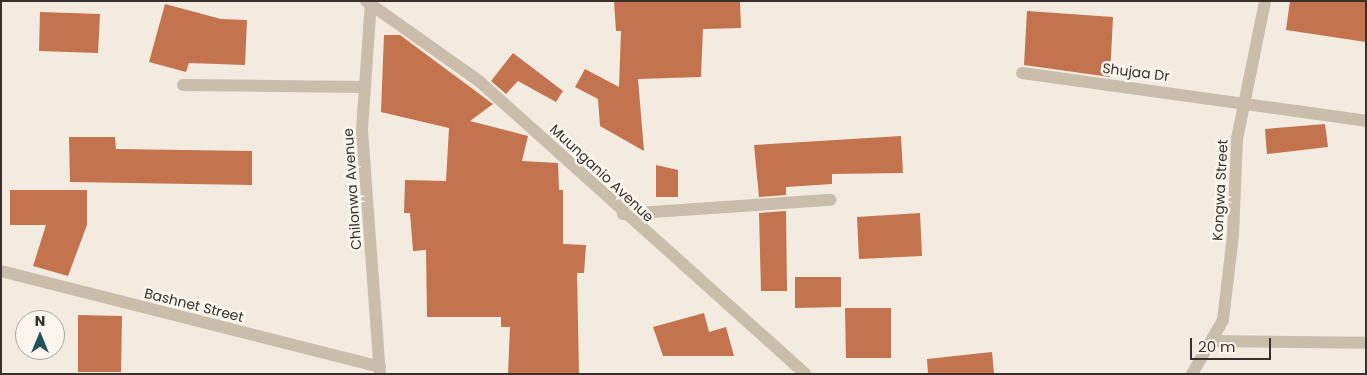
<!DOCTYPE html>
<style>
body{margin:0}
#map{position:relative;width:1367px;height:375px;overflow:hidden;background:#f3ebe0;font-family:Poppins,sans-serif}
div>[style]{position:absolute}
.building>*{inset:0;background:#c3734e}
.street>*{height:12px;margin:-6px;padding:0 6px;transform-origin:6px;border-radius:6px;background:#cbbdac}
span{translate:-50% -50%;white-space:nowrap;text-align:center;line-height:1.15;-webkit-text-stroke:5px #faf5ed;paint-order:stroke}
.street-label{font-size:14px;color:#39302b}
.frame{position:absolute;inset:0;border:2px solid #39302b;pointer-events:none}
.north{position:absolute;left:15px;top:310px;width:50px;height:50px;box-sizing:border-box;background:#faf5ed;border:1px solid #ada69f;border-radius:50%;rotate:0deg;font-size:14px;font-weight:700;line-height:20px;text-align:center;color:#39302b}
.north::after{content:'';display:block;margin:auto;width:18px;height:22px;background:#21525a;clip-path:polygon(50% 0,100% 100%,50% 72%,0 100%)}
.scale{position:absolute;left:1190px;top:338px;width:81px;height:22px;box-sizing:border-box;border:2px solid #39302b;border-top:0;padding-left:6px;font-size:15px;line-height:18px;white-space:nowrap;color:#39302b;-webkit-text-stroke:4px #faf5ed;paint-order:stroke}
</style>
<div id="map">
<div class="building">
<div style="clip-path:polygon(614px 1px,740px 1px,741px 28px,703px 29px,701px 77px,638px 79px,644px 151px,600px 126px,598px 99px,575px 87px,585px 69px,619px 87px,621px 31px,616px 31px)"></div>
<div style="clip-path:polygon(1290px 1px,1366px 1px,1366px 42px,1286px 30px)"></div>
<div style="clip-path:polygon(165px 4px,221px 19px,247px 20px,245px 65px,189px 63px,186px 72px,149px 62px)"></div>
<div style="clip-path:polygon(1027px 11px,1113px 17px,1110px 77px,1024px 65px)"></div>
<div style="clip-path:polygon(40px 12px,100px 14px,98px 53px,39px 51px)"></div>
<div style="clip-path:polygon(384px 35px,400px 35px,493px 104px,470px 121px,528px 136px,522px 161px,558px 163px,559px 190px,563px 190px,563px 244px,586px 245px,584px 273px,577px 273px,579px 374px,508px 374px,510px 327px,501px 327px,501px 317px,427px 317px,426px 250px,413px 251px,410px 213px,404px 213px,405px 180px,446px 181px,449px 128px,381px 112px)"></div>
<div style="clip-path:polygon(513px 53px,563px 91px,556px 102px,518px 81px,506px 94px,491px 81px)"></div>
<div style="clip-path:polygon(1325px 124px,1328px 147px,1267px 154px,1265px 129px)"></div>
<div style="clip-path:polygon(901px 136px,903px 173px,832px 174px,832px 184px,786px 187px,786px 195px,759px 197px,754px 145px)"></div>
<div style="clip-path:polygon(69px 137px,115px 137px,116px 149px,252px 151px,252px 185px,70px 182px)"></div>
<div style="clip-path:polygon(656px 165px,678px 170px,678px 197px,656px 197px)"></div>
<div style="clip-path:polygon(10px 190px,87px 190px,87px 225px,68px 276px,33px 266px,46px 225px,10px 225px)"></div>
<div style="clip-path:polygon(786px 211px,787px 291px,761px 291px,759px 213px)"></div>
<div style="clip-path:polygon(920px 213px,922px 256px,859px 259px,857px 217px)"></div>
<div style="clip-path:polygon(795px 277px,841px 277px,841px 307px,795px 308px)"></div>
<div style="clip-path:polygon(845px 308px,891px 308px,891px 358px,846px 358px)"></div>
<div style="clip-path:polygon(704px 313px,709px 332px,726px 327px,734px 356px,663px 356px,653px 327px)"></div>
<div style="clip-path:polygon(78px 315px,122px 316px,121px 372px,78px 372px)"></div>
<div style="clip-path:polygon(992px 352px,994px 374px,928px 374px,927px 359px)"></div>
</div>
<div class="street">
<div style="left:366px;top:1px;width:138px;rotate:35.3deg"></div>
<div style="left:479px;top:81px;width:438px;rotate:41.9deg"></div>
<div style="left:371px;top:1px;width:129px;rotate:94deg"></div>
<div style="left:362px;top:130px;width:245px;rotate:85.8deg"></div>
<div style="left:1022px;top:73px;width:347px;rotate:7.9deg"></div>
<div style="left:183px;top:85px;width:181px;rotate:0.6deg"></div>
<div style="left:623px;top:214px;width:208px;rotate:-3.9deg"></div>
<div style="left:1px;top:271px;width:391px;rotate:14.2deg"></div>
<div style="left:1213px;top:341px;width:153px;rotate:0.7deg"></div>
<div style="left:1192px;top:374px;width:62px;rotate:-60.1deg"></div>
<div style="left:1223px;top:320px;width:86px;rotate:-83.3deg"></div>
<div style="left:1233px;top:235px;width:96px;rotate:-87.6deg"></div>
<div style="left:1237px;top:139px;width:141px;rotate:-78.5deg"></div>
</div>
<div class="street-label">
<span style="left:1136px;top:72px;rotate:7deg">Shujaa Dr</span>
<span style="left:602px;top:173px;rotate:43deg">Muunganio Avenue</span>
<span style="left:352px;top:189px;rotate:-94deg">Chilonwa Avenue</span>
<span style="left:1220px;top:190px;rotate:-87deg">Kongwa Street</span>
<span style="left:194px;top:305px;rotate:14deg">Bashnet Street</span>
</div>
<div class="frame"></div>
<div class="north">N</div>
<div class="scale">20 m</div>
</div>
